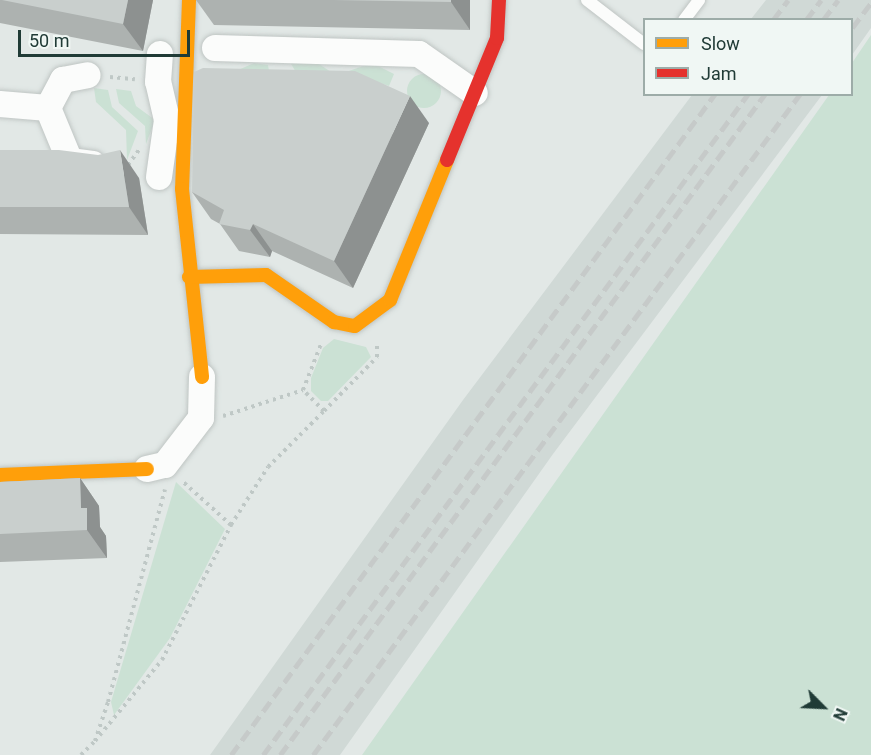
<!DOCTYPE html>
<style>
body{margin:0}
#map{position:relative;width:871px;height:755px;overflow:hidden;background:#e2e8e6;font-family:Roboto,sans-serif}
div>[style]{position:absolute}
.built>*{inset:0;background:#d0d9d6}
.green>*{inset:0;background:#cbe1d4}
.round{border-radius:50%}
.path>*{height:4px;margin-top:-2px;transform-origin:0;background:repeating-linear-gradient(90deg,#bfc8c6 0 3px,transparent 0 7.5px)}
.roads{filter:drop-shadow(0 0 2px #bfc5c3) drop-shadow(0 0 2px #bfc5c3)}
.lane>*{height:12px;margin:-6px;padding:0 6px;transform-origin:6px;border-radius:6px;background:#fbfcfb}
.street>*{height:26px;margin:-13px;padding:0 13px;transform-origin:13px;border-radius:13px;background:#fbfcfb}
.slow>*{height:14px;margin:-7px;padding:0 7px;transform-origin:7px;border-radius:7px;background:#ff9f0a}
.jam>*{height:14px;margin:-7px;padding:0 7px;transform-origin:7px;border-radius:7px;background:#e5322d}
.rail>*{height:4.5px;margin-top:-2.25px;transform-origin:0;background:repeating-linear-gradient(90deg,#c6cac9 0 12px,transparent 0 18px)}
.wall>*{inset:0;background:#adb2b0}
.shaded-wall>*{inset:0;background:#8d9190}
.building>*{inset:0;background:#c9cfcd}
span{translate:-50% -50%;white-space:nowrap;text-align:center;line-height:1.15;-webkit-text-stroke:6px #f0f7f4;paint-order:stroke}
.legend{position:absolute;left:643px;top:18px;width:210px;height:78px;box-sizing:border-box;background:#f0f7f4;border:2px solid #9daca8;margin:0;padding:8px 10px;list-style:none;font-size:18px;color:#203b36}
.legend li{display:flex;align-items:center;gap:12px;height:30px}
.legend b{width:30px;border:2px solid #9daca8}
.north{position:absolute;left:793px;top:677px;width:60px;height:60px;-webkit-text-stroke:4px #f0f7f4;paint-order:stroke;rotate:114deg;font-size:16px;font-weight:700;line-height:24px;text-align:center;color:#203b36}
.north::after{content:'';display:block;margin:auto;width:21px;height:27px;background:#203b36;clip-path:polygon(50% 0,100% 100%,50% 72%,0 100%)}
.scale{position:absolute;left:18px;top:30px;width:172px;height:27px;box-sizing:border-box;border:3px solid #203b36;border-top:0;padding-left:8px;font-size:18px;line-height:21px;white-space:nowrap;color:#203b36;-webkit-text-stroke:4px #f0f7f4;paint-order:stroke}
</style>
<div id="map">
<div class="built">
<div style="clip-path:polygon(766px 0,871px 0,871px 28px,852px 55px,852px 20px,751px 19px)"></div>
<div style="clip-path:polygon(692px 95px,822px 95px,553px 454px,340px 755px,210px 755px,463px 400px)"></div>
</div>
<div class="green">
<div style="clip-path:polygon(871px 35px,871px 755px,362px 755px,829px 95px,852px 94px,852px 63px)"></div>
<div style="clip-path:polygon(290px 62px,319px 64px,331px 72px,297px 74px)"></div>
<div style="clip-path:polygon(254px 63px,268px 65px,269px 71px,236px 71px)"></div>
<div style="clip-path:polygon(372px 63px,394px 74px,389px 86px,346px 72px)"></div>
<div class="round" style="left:407px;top:74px;width:34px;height:34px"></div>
<div style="clip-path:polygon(94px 88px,108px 90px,112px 107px,138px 131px,127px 160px,126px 130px,96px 102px)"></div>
<div style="clip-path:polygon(116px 89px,131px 91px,136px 106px,155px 120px,146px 144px,145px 126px,119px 103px)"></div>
<div style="clip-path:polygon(334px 339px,366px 347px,371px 357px,328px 401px,321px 401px,311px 391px,311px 378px,323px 348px)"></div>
<div style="clip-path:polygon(176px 482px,225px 529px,170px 638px,114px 715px,111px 702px)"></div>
</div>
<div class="path">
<div style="left:110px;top:77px;width:25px;rotate:5deg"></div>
<div style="left:128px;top:165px;width:19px;rotate:-54deg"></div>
<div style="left:324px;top:411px;width:76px;rotate:-45.5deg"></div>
<div style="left:377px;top:357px;width:13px;rotate:-90deg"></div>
<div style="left:223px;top:416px;width:84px;rotate:-18deg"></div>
<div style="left:303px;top:390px;width:49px;rotate:-68.6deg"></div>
<div style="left:231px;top:525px;width:69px;rotate:-57.5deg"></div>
<div style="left:268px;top:467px;width:79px;rotate:-45deg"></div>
<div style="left:324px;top:411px;width:30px;rotate:-135deg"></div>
<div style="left:95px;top:741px;width:105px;rotate:-50.4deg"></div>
<div style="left:162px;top:660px;width:152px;rotate:-62.9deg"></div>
<div style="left:231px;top:525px;width:67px;rotate:-138deg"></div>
<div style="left:81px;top:755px;width:20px;rotate:-45deg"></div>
<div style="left:95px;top:741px;width:41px;rotate:-71.6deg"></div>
<div style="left:108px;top:702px;width:220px;rotate:-75deg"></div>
</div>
<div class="roads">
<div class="lane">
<div style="left:587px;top:0;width:72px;rotate:37.7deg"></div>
<div style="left:684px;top:20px;width:25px;rotate:-53deg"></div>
</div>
<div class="street">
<div style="left:215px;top:48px;width:204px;rotate:1.7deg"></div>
<div style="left:419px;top:54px;width:68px;rotate:34.9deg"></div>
<div style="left:0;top:104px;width:48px;rotate:4.8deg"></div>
<div style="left:48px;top:108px;width:32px;rotate:-62deg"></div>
<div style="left:63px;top:80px;width:25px;rotate:-11deg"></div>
<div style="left:48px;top:108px;width:57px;rotate:67.5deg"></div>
<div style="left:70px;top:161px;width:23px;rotate:7deg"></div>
<div style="left:159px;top:177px;width:58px;rotate:-82deg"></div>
<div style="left:167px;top:120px;width:39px;rotate:-103deg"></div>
<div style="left:158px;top:82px;width:28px;rotate:-86deg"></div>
<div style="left:147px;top:469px;width:18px;rotate:-13deg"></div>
<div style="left:165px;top:465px;width:59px;rotate:-52.5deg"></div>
<div style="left:201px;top:418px;width:41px;rotate:-88.6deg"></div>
</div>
<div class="slow">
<div style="left:189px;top:0;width:189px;rotate:92.1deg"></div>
<div style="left:182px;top:189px;width:189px;rotate:83.9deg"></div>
<div style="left:189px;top:277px;width:77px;rotate:-1.5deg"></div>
<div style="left:266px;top:275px;width:83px;rotate:34.7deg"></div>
<div style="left:334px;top:322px;width:21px;rotate:11deg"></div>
<div style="left:355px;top:326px;width:44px;rotate:-36.6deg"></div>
<div style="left:390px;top:300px;width:151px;rotate:-67.8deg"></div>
<div style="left:0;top:475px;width:147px;rotate:-2.3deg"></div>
</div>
<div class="jam">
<div style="left:447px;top:160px;width:132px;rotate:-67.7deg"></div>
<div style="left:497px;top:38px;width:38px;rotate:-87deg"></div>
</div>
</div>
<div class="rail">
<div style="left:773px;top:20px;width:25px;rotate:-53deg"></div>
<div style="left:806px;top:20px;width:25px;rotate:-53deg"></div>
<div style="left:823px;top:20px;width:25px;rotate:-53deg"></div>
<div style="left:852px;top:28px;width:31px;rotate:-53deg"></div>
<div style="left:231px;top:755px;width:819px;rotate:-53.79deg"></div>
<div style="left:263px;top:755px;width:820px;rotate:-53.73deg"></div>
<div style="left:280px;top:755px;width:820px;rotate:-53.73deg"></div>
<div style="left:313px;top:755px;width:821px;rotate:-53.62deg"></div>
</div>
<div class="wall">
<div style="clip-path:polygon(0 0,153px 0,143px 51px,0 23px)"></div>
<div style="clip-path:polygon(196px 0,470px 0,470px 30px,214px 25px)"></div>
<div style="clip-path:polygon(429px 123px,353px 288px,272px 251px,270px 257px,239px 251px,220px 224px,211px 219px,192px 192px)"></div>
<div style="clip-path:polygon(0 150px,139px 178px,148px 235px,0 234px)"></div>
<div style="clip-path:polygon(80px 478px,99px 506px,100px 527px,106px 536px,107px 558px,0 562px,0 482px)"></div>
</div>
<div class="shaded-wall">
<div style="clip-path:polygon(128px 0,153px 0,143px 51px,123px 24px)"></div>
<div style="clip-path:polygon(451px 0,470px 0,470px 30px,451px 2px)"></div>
<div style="clip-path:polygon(410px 96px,429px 123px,353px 288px,334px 261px)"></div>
<div style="clip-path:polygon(120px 150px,139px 178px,148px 235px,129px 207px)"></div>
<div style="clip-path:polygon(253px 224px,272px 251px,270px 257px,250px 230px)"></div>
<div style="clip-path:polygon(80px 478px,99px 506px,100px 527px,106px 536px,107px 558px,87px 530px,81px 508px)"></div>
</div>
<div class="building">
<div style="clip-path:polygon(2px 0,128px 0,123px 24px)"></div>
<div style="clip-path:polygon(333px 0,451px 0,451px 2px)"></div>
<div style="clip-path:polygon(203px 68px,355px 71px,410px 96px,334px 261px,253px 224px,250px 230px,219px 224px,224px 210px,192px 192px,194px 72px)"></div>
<div style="clip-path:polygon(0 150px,59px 150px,98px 155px,120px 150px,129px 207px,0 207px)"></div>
<div style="clip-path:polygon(80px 478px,81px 508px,87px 508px,87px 530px,0 534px,0 482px)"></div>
</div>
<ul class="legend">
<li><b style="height:8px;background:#ff9f0a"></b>Slow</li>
<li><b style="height:8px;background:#e5322d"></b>Jam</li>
</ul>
<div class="north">N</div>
<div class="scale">50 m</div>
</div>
